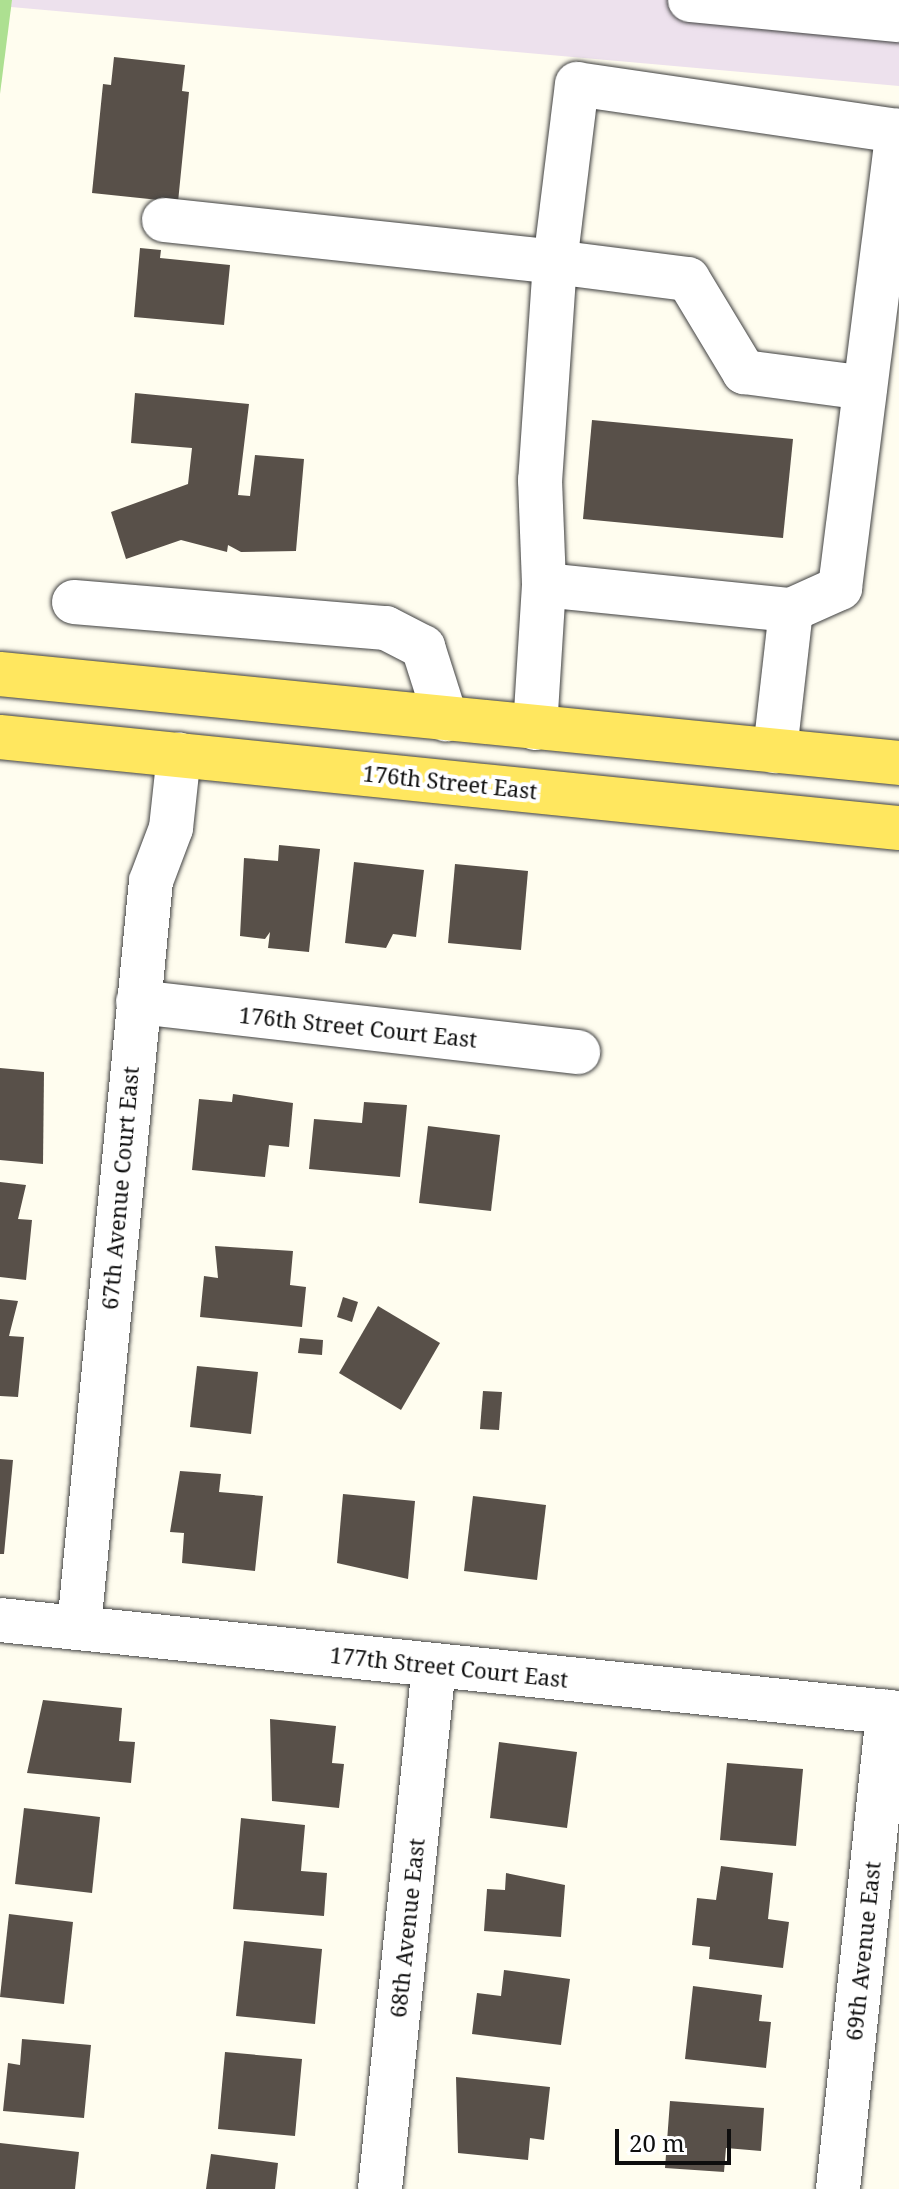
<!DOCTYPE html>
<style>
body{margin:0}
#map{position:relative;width:899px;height:2189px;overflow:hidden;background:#fffdef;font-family:"Noto Serif",serif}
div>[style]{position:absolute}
.industrial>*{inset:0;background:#ede1ed}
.forest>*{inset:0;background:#ade091}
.building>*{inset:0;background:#585049}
.roads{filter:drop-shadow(0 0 2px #414141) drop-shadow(0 0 2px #414141)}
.minor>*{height:44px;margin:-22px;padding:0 22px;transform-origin:22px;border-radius:22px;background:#fff}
.major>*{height:44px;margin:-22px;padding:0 22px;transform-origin:22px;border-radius:22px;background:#ffe75f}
span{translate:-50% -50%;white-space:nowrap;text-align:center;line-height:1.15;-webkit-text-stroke:8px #fff;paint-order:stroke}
.street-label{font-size:22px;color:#0e0e0e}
.scale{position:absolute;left:615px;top:2129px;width:116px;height:36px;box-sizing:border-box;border:4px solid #0e0e0e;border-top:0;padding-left:10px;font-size:24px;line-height:28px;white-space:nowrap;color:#0e0e0e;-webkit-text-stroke:6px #fff;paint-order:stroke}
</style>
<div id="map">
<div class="industrial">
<div style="clip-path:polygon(12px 0,899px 0,899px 86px,11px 7px)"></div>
</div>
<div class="forest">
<div style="clip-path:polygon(0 0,12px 0,0 94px)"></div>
</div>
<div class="building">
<div style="clip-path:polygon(114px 57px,185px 65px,182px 91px,189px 92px,178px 202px,92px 193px,103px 84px,111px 85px)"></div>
<div style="clip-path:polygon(140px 248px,161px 250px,160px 258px,230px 265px,224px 325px,134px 317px)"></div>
<div style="clip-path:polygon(135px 393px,249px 404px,238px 495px,250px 496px,255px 455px,304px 459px,296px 551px,241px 552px,228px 545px,227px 552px,181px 540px,126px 559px,111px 512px,188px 484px,192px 448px,131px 443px)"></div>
<div style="clip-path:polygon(592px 420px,793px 439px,783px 538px,583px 519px)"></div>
<div style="clip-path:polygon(279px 845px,320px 849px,309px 952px,268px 948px,270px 932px,265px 939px,240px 936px,244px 858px,278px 861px)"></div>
<div style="clip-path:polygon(354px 862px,424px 870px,416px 937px,393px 934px,386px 948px,345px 943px)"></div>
<div style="clip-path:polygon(455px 864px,528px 871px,521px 950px,448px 943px)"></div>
<div style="clip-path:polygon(0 1068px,44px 1072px,43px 1164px,0 1160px)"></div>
<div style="clip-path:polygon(233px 1094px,293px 1103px,289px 1147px,269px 1145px,265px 1177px,192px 1170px,199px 1099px,232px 1102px)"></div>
<div style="clip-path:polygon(364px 1102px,407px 1105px,400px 1177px,309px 1169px,314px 1119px,362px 1123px)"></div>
<div style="clip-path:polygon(428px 1126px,500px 1135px,491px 1211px,419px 1203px)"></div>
<div style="clip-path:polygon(0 1182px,26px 1185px,18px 1219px,32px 1220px,26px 1280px,0 1277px)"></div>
<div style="clip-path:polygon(215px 1246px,293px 1251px,290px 1285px,306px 1287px,302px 1327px,200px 1317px,204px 1276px,218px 1278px)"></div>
<div style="clip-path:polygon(343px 1297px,358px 1302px,352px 1322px,337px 1317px)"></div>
<div style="clip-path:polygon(0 1299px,18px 1301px,9px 1336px,24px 1337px,18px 1397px,0 1396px)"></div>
<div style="clip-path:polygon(378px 1306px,440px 1343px,401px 1410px,339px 1373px)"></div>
<div style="clip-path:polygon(300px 1338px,323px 1340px,322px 1355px,298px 1353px)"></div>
<div style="clip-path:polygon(197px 1366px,258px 1372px,251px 1434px,190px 1427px)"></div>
<div style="clip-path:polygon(483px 1391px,502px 1392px,499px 1430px,480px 1429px)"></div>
<div style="clip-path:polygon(0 1459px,13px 1460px,4px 1554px,0 1554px)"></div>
<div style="clip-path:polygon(180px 1471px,221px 1474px,219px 1492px,263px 1496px,255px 1571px,182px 1563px,184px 1533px,170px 1532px)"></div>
<div style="clip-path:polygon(343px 1494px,415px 1501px,408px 1579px,337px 1563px)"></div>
<div style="clip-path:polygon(473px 1496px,546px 1505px,537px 1580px,464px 1571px)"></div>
<div style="clip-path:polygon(43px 1700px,122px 1708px,119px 1741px,135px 1742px,131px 1783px,27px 1773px)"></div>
<div style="clip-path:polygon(270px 1719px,336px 1726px,332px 1763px,344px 1764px,339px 1808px,272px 1801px)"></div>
<div style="clip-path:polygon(499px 1742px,577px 1752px,567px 1828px,490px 1818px)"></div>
<div style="clip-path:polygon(727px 1763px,803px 1769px,796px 1846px,720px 1840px)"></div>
<div style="clip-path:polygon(24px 1808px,100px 1817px,92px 1893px,15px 1884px)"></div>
<div style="clip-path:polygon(241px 1818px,305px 1825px,301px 1871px,327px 1873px,324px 1916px,233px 1909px)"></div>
<div style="clip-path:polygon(721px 1866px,773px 1873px,768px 1919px,789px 1922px,783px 1968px,709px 1959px,710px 1947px,692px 1945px,697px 1898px,716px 1900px)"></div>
<div style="clip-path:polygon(506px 1873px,565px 1885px,561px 1937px,484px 1931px,487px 1889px,505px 1890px)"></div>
<div style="clip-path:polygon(9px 1914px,73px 1922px,64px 2004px,0 1997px)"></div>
<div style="clip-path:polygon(244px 1941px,322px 1949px,315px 2024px,236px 2016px)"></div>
<div style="clip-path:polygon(504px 1970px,570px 1979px,561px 2045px,472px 2034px,477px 1993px,501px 1996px)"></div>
<div style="clip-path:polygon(693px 1986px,762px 1995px,759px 2021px,771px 2022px,766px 2068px,685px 2059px)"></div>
<div style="clip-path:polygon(22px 2039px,91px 2045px,84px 2118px,3px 2111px,8px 2063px,20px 2065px)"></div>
<div style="clip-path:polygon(225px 2052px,302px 2059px,295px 2136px,218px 2129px)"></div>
<div style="clip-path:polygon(456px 2077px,550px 2087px,544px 2140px,530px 2138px,528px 2160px,458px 2153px)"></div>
<div style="clip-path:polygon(670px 2101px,764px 2108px,761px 2151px,726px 2148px,724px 2172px,665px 2168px)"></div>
<div style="clip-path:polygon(0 2143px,79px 2152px,75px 2189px,0 2189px)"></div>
<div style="clip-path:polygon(211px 2154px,278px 2163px,275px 2189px,206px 2189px)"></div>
</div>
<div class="roads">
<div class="minor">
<div style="left:690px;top:0;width:210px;rotate:5.5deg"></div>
<div style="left:164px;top:220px;width:393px;rotate:6.1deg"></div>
<div style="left:555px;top:262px;width:219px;rotate:93.9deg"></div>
<div style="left:540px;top:480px;width:105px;rotate:87.8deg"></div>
<div style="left:74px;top:602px;width:313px;rotate:4.8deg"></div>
<div style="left:386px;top:628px;width:42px;rotate:27.2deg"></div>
<div style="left:423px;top:647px;width:76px;rotate:72.3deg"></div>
<div style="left:791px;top:610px;width:54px;rotate:-24.2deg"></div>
<div style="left:840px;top:588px;width:461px;rotate:-82.8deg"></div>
<div style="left:898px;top:131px;width:324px;rotate:-171.7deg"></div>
<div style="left:577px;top:84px;width:179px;rotate:97deg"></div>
<div style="left:555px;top:262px;width:134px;rotate:7.3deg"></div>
<div style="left:688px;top:279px;width:109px;rotate:58.9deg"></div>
<div style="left:744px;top:372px;width:122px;rotate:7.5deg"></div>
<div style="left:535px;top:728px;width:143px;rotate:-86.4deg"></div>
<div style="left:544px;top:585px;width:248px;rotate:5.8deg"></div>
<div style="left:791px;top:610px;width:142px;rotate:96.5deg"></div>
<div style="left:138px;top:1002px;width:443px;rotate:6.5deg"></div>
<div style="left:0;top:1620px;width:904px;rotate:5.91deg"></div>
<div style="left:79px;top:1627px;width:749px;rotate:-84.49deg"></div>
<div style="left:151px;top:881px;width:57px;rotate:-69.3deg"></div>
<div style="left:171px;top:828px;width:74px;rotate:-83.8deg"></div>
<div style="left:380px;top:2189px;width:526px;rotate:-84.11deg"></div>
<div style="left:838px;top:2189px;width:480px;rotate:-84deg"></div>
</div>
<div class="major">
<div style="left:0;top:674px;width:903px;rotate:5.65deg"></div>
<div style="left:0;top:737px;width:904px;rotate:5.78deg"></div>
</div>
</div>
<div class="street-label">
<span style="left:450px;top:782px;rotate:6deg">176th Street East</span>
<span style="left:358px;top:1027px;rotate:6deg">176th Street Court East</span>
<span style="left:120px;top:1188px;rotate:-85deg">67th Avenue Court East</span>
<span style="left:449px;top:1667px;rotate:6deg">177th Street Court East</span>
<span style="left:407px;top:1928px;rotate:-84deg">68th Avenue East</span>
<span style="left:863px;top:1951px;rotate:-84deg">69th Avenue East</span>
</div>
<div class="scale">20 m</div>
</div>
